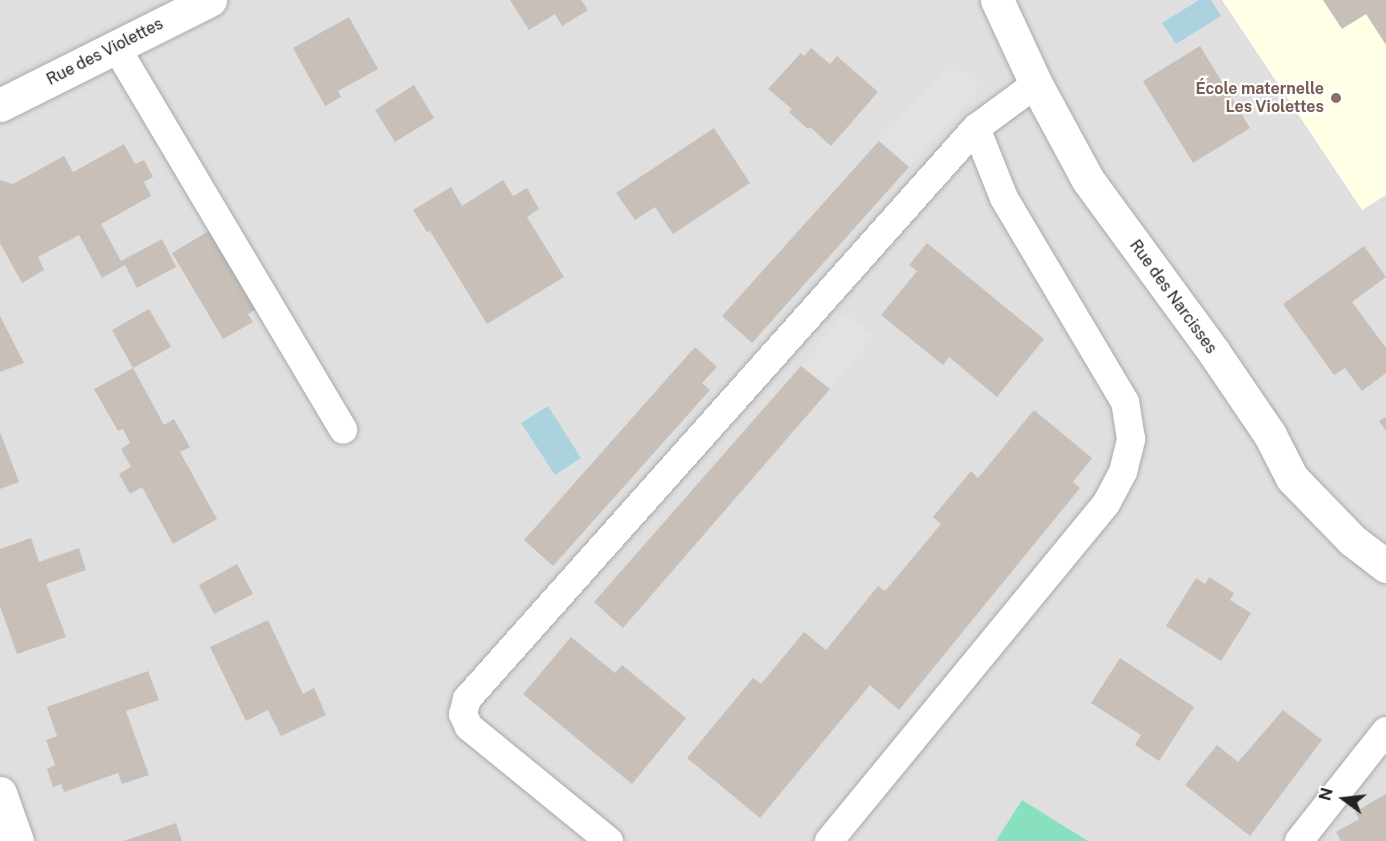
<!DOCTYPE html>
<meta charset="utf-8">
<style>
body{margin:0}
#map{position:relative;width:1386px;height:841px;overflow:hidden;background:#f2efe9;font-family:"Public Sans",sans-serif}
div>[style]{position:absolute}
.residential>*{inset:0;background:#e0dfdf}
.education>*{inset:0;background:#ffffe5}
.pitch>*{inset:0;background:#88e0be}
.parking>*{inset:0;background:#e2e2e2}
.water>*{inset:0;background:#aad3df}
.building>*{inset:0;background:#c7bfb8}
.roads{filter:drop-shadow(0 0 2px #a9a9a9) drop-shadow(0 0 2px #a9a9a9)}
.service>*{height:28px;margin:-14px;padding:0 14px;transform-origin:14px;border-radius:14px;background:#fff}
.minor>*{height:33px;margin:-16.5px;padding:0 16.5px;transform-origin:16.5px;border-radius:16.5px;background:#fff}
.dots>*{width:16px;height:16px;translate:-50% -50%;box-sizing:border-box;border:3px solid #fff;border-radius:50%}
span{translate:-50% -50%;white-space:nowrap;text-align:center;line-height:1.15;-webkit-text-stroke:4.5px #fff;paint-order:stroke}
.street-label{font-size:16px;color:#222}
.education-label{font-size:16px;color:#785e54;font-weight:700}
.right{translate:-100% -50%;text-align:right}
.north{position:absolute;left:1314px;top:769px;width:60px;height:60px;-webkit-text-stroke:4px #fff;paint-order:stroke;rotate:285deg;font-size:16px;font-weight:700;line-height:24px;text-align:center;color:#222}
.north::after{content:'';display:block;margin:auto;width:21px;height:27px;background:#222;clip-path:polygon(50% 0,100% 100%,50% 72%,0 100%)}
</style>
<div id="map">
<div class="residential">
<div style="clip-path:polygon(0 0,1386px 0,1386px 841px,0 841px)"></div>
</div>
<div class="education">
<div style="clip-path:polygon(1222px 0,1386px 0,1386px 195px,1362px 210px)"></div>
</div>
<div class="pitch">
<div style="clip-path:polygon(1022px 800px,1088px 841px,996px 841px)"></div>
</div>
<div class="parking">
<div style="clip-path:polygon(952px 61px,981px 87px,909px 167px,879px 141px)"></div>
<div style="clip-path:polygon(844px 312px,874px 336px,830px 389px,801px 366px)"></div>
</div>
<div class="water">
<div style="clip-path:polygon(1199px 0,1211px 0,1221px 16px,1176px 44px,1162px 23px)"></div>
<div style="clip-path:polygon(548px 406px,581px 458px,555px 475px,521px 423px)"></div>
</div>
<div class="building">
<div style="clip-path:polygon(510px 0,581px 0,588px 10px,562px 26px,555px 14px,529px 30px)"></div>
<div style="clip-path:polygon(1323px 0,1386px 0,1386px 45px,1366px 14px,1342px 29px)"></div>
<div style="clip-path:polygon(349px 17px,378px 69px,338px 91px,341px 97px,325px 106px,293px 48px)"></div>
<div style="clip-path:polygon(1200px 46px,1250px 128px,1193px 163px,1143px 81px)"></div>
<div style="clip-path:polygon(811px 48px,830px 64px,837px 56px,878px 92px,831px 146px,810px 127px,808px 129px,789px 112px,792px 109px,768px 89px,801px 53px,804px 56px)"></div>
<div style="clip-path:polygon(414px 85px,434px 118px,395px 142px,375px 110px)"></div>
<div style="clip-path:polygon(714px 128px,750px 183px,673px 234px,655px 207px,635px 220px,616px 193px)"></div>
<div style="clip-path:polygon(879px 141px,909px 167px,752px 343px,722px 316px)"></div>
<div style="clip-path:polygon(124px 144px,135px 164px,144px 160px,153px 177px,144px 182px,151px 196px,101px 224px,121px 261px,162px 239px,176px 267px,137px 288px,125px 265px,102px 278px,79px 235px,38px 257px,44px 270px,22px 283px,0 243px,0 180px,13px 184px,64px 156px,73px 172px)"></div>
<div style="clip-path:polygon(503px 180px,513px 196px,527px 188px,539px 209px,527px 217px,564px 277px,487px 324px,430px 231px,427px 232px,413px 210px,451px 187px,462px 206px)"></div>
<div style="clip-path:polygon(217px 226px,264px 304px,248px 314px,253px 322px,223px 339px,172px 253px)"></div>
<div style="clip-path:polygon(927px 243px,1044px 339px,997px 397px,949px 357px,943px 365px,881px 315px,917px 271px,909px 265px)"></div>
<div style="clip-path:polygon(1364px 246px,1386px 277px,1352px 302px,1386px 348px,1386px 373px,1362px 391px,1345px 368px,1334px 375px,1283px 304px)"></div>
<div style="clip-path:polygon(149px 309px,171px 347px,133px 368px,164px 425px,174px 419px,190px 447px,180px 452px,217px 519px,173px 544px,142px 487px,130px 494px,119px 474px,131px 467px,121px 449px,130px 443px,123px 429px,118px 431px,94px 389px,133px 368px,112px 330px)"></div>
<div style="clip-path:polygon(0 316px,24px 363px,0 372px)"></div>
<div style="clip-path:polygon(695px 347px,717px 367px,702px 383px,710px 390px,553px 566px,524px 540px)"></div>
<div style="clip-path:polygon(801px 366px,830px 389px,623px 628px,594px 602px)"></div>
<div style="clip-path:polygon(1034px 410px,1092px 458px,1073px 482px,1080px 488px,899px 710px,870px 685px,760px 818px,687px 758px,753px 678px,761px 684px,804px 632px,826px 650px,878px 586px,885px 591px,941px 524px,933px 517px,971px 471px,978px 478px)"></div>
<div style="clip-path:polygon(1386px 417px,1386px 431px,1379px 421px)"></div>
<div style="clip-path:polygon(0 432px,19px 482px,0 489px)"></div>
<div style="clip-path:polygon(31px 538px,39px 562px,79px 548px,86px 570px,46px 584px,66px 637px,17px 654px,0 606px,0 549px)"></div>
<div style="clip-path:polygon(237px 564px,253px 594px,214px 614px,199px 585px)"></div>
<div style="clip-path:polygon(1209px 577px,1234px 593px,1230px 600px,1251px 613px,1221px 661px,1166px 626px,1196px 578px,1205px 584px)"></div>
<div style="clip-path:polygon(268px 620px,303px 694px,314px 688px,326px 715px,281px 736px,268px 710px,246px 721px,210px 647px)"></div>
<div style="clip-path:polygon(571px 637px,615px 673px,622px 665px,686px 718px,632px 784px,523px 694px)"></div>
<div style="clip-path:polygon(1120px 658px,1194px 707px,1159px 761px,1135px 745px,1141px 735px,1091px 703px)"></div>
<div style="clip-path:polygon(148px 671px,159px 700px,126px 711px,149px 775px,122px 784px,118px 773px,64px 792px,61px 784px,53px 787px,47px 769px,55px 765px,46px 740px,57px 736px,47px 707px)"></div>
<div style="clip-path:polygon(1283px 710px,1322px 740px,1250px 836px,1185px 785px,1217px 745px,1238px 762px)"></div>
<div style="clip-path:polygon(1386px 794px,1386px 841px,1341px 841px,1336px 832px,1359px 819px,1355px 812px)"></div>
<div style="clip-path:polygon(176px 823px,182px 841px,124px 841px)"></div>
</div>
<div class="roads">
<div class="service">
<div style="left:116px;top:47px;width:445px;rotate:59.3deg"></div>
<div style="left:609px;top:841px;width:181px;rotate:-140.8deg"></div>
<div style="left:469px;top:727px;width:14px;rotate:-115deg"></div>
<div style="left:463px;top:714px;width:16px;rotate:-75deg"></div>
<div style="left:467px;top:699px;width:765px;rotate:-48.29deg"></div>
<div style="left:976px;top:128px;width:74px;rotate:-36.3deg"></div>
<div style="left:829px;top:841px;width:436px;rotate:-50.6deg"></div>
<div style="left:1106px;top:504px;width:36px;rotate:-62deg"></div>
<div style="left:1123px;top:472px;width:34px;rotate:-76deg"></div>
<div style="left:1131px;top:439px;width:37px;rotate:-99deg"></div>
<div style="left:1125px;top:402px;width:237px;rotate:-120.7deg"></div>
<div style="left:1004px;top:198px;width:75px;rotate:-111.8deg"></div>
<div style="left:1299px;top:841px;width:140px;rotate:-51.7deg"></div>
</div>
<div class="minor">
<div style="left:997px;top:0;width:93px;rotate:65.1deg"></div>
<div style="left:1036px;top:84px;width:109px;rotate:61.6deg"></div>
<div style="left:1088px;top:180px;width:212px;rotate:53.8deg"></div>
<div style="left:1213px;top:351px;width:102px;rotate:55.8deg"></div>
<div style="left:1270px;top:435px;width:48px;rotate:62.9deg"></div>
<div style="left:1292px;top:478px;width:86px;rotate:45.9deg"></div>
<div style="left:1352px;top:540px;width:43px;rotate:37.4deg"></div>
<div style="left:0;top:105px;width:235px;rotate:-26.6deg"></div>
<div style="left:0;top:793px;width:51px;rotate:70.5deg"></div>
</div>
</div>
<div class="dots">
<div style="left:1336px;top:98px;background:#8d6e63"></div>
</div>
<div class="street-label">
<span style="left:105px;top:52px;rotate:-27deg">Rue des Violettes</span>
<span style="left:1173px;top:297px;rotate:54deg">Rue des Narcisses</span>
</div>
<div class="education-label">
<span class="right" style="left:1324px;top:98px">École maternelle<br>Les Violettes</span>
</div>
<div class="north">N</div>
</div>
